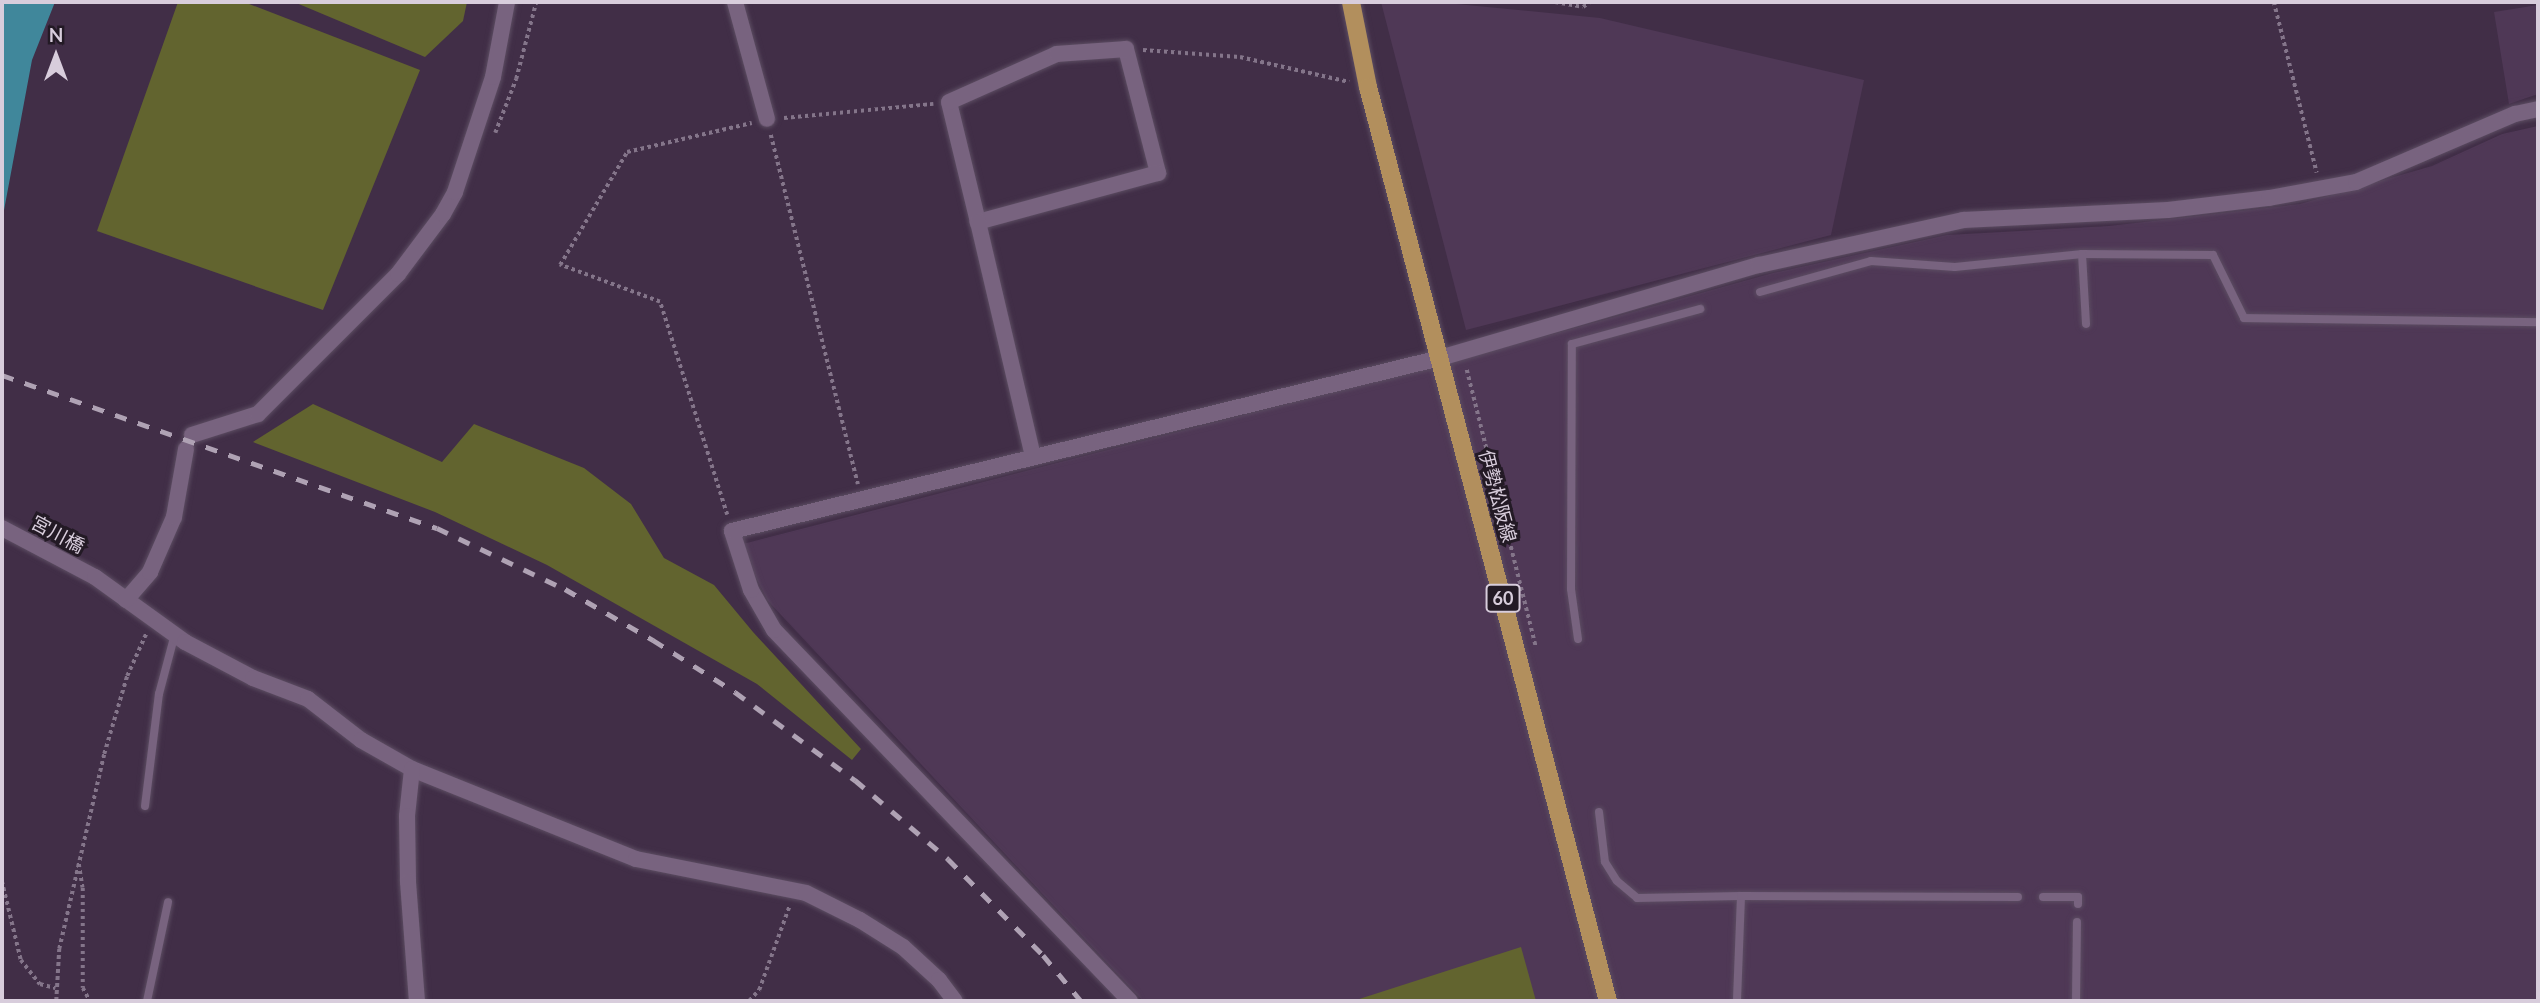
<!DOCTYPE html>
<meta charset="utf-8">
<style>
body{margin:0}
#map{position:relative;width:2540px;height:1003px;overflow:hidden;background:#412e47;font-family:Lato,"Noto Sans JP",sans-serif}
div>[style]{position:absolute}
.built>*{inset:0;background:#4f3856}
.green>*{inset:0;background:#62642f}
.water>*{inset:0;background:#40879b}
.path>*{height:3.5px;margin-top:-1.75px;transform-origin:0;background:repeating-linear-gradient(90deg,#84758a 0 3.5px,transparent 0 7px)}
.roads{filter:drop-shadow(0 0 2px #5c4d62) drop-shadow(0 0 2px #5c4d62)}
.service>*{height:8px;margin:-4px;padding:0 4px;transform-origin:4px;border-radius:4px;background:#78637f}
.minor>*{height:16px;margin:-8px;padding:0 8px;transform-origin:8px;border-radius:8px;background:#78637f}
.primary>*{height:18px;margin:-9px;padding:0 9px;transform-origin:9px;border-radius:9px;background:#b28f5d}
.rail>*{height:5px;margin-top:-2.5px;transform-origin:0;background:repeating-linear-gradient(90deg,#afa2b4 0 12px,transparent 0 24px)}
span{translate:-50% -50%;white-space:nowrap;text-align:center;line-height:1.15;-webkit-text-stroke:6px #231a25;paint-order:stroke}
.shield-label span{padding:2px 5px;background:#231a25;border:2px solid;border-radius:5px;-webkit-text-stroke-width:0}
.shield-label{font-size:18px;color:#d8cddc;font-weight:700}
.street-label{font-size:19px;color:#d8cddc}
.frame{position:absolute;inset:0;border:4px solid #d8cddc;pointer-events:none}
.north{position:absolute;left:21px;top:21px;width:70px;height:70px;-webkit-text-stroke:5px #231a25;paint-order:stroke;rotate:0deg;font-size:19px;font-weight:700;line-height:28px;text-align:center;color:#d8cddc}
.north::after{content:'';display:block;margin:auto;width:24px;height:32px;background:#d8cddc;clip-path:polygon(50% 0,100% 100%,50% 72%,0 100%)}
</style>
<div id="map">
<div class="built">
<div style="clip-path:polygon(1381px 2px,1436px 2px,1600px 18px,1864px 80px,1831px 235px,1466px 330px)"></div>
<div style="clip-path:polygon(2538px 5px,2538px 94px,2509px 104px,2494px 12px)"></div>
<div style="clip-path:polygon(2538px 126px,2538px 1001px,1143px 1001px,768px 601px,739px 545px,1484px 353px,1773px 273px,1947px 235px,2109px 226px,2300px 204px,2432px 166px,2502px 134px)"></div>
</div>
<div class="green">
<div style="clip-path:polygon(178px 2px,244px 2px,420px 70px,323px 310px,97px 231px)"></div>
<div style="clip-path:polygon(294px 2px,467px 2px,463px 21px,425px 57px)"></div>
<div style="clip-path:polygon(313px 404px,442px 462px,474px 424px,584px 468px,631px 504px,664px 558px,714px 585px,753px 632px,861px 749px,852px 760px,757px 684px,547px 565px,435px 512px,253px 442px)"></div>
<div style="clip-path:polygon(1521px 947px,1536px 1001px,1353px 1001px)"></div>
</div>
<div class="water">
<div style="clip-path:polygon(2px 2px,55px 2px,32px 60px,2px 221px)"></div>
</div>
<div class="path">
<div style="left:1555px;top:2px;width:28px;rotate:10deg"></div>
<div style="left:1583px;top:7px;width:9px;rotate:-36deg"></div>
<div style="left:2274px;top:2px;width:176px;rotate:75.9deg"></div>
<div style="left:1143px;top:50px;width:97px;rotate:4.1deg"></div>
<div style="left:1240px;top:57px;width:112px;rotate:12.9deg"></div>
<div style="left:784px;top:118px;width:150px;rotate:-5.4deg"></div>
<div style="left:495px;top:133px;width:58px;rotate:-68.7deg"></div>
<div style="left:516px;top:79px;width:80px;rotate:-75.4deg"></div>
<div style="left:771px;top:135px;width:360px;rotate:76deg"></div>
<div style="left:1467px;top:370px;width:284px;rotate:76deg"></div>
<div style="left:727px;top:515px;width:223px;rotate:-107.5deg"></div>
<div style="left:660px;top:302px;width:107px;rotate:-159.7deg"></div>
<div style="left:560px;top:265px;width:131px;rotate:-59.3deg"></div>
<div style="left:627px;top:152px;width:128px;rotate:-13.1deg"></div>
<div style="left:79px;top:864px;width:24px;rotate:81deg"></div>
<div style="left:83px;top:888px;width:100px;rotate:90deg"></div>
<div style="left:83px;top:988px;width:15px;rotate:62deg"></div>
<div style="left:2px;top:881px;width:81px;rotate:76.5deg"></div>
<div style="left:21px;top:960px;width:31px;rotate:52deg"></div>
<div style="left:40px;top:984px;width:16px;rotate:15deg"></div>
<div style="left:56px;top:1001px;width:52px;rotate:-86.7deg"></div>
<div style="left:59px;top:949px;width:200px;rotate:-77deg"></div>
<div style="left:104px;top:754px;width:81px;rotate:-73.6deg"></div>
<div style="left:127px;top:676px;width:46px;rotate:-65.7deg"></div>
<div style="left:749px;top:1001px;width:15px;rotate:-48deg"></div>
<div style="left:759px;top:990px;width:88px;rotate:-70.1deg"></div>
</div>
<div class="roads">
<div class="service">
<div style="left:2082px;top:254px;width:131px;rotate:0.4deg"></div>
<div style="left:2213px;top:255px;width:70px;rotate:63.8deg"></div>
<div style="left:2244px;top:318px;width:294px;rotate:0.8deg"></div>
<div style="left:1760px;top:292px;width:115px;rotate:-15.6deg"></div>
<div style="left:1871px;top:261px;width:84px;rotate:4.1deg"></div>
<div style="left:1955px;top:267px;width:128px;rotate:-5.8deg"></div>
<div style="left:2082px;top:254px;width:70px;rotate:86.7deg"></div>
<div style="left:1578px;top:639px;width:50px;rotate:-98deg"></div>
<div style="left:1571px;top:589px;width:245px;rotate:-89.8deg"></div>
<div style="left:1572px;top:344px;width:133px;rotate:-15.3deg"></div>
<div style="left:145px;top:806px;width:113px;rotate:-82.9deg"></div>
<div style="left:159px;top:694px;width:62px;rotate:-75.1deg"></div>
<div style="left:1599px;top:812px;width:50px;rotate:83.2deg"></div>
<div style="left:1605px;top:862px;width:22px;rotate:58deg"></div>
<div style="left:1617px;top:881px;width:26px;rotate:40deg"></div>
<div style="left:1637px;top:898px;width:104px;rotate:-1.1deg"></div>
<div style="left:1741px;top:896px;width:105px;rotate:92.2deg"></div>
<div style="left:1741px;top:896px;width:277px;rotate:0.2deg"></div>
<div style="left:2043px;top:897px;width:35px"></div>
<div style="left:2078px;top:897px;width:7px;rotate:90deg"></div>
<div style="left:147px;top:1001px;width:101px;rotate:-78deg"></div>
<div style="left:2076px;top:1001px;width:79px;rotate:-89.3deg"></div>
</div>
<div class="minor">
<div style="left:735px;top:2px;width:121px;rotate:74.7deg"></div>
<div style="left:1126px;top:49px;width:128px;rotate:75.5deg"></div>
<div style="left:1158px;top:173px;width:187px;rotate:164.8deg"></div>
<div style="left:978px;top:222px;width:123px;rotate:-103.6deg"></div>
<div style="left:949px;top:102px;width:118px;rotate:-24deg"></div>
<div style="left:1057px;top:54px;width:69px;rotate:-4.1deg"></div>
<div style="left:978px;top:222px;width:241px;rotate:76.8deg"></div>
<div style="left:192px;top:435px;width:69px;rotate:-17.7deg"></div>
<div style="left:258px;top:414px;width:198px;rotate:-45deg"></div>
<div style="left:398px;top:274px;width:75px;rotate:-53.1deg"></div>
<div style="left:443px;top:214px;width:25px;rotate:-61deg"></div>
<div style="left:455px;top:192px;width:121px;rotate:-71.7deg"></div>
<div style="left:493px;top:77px;width:76px;rotate:-79.4deg"></div>
<div style="left:2px;top:528px;width:105px;rotate:27.8deg"></div>
<div style="left:95px;top:577px;width:111px;rotate:35.8deg"></div>
<div style="left:185px;top:642px;width:77px;rotate:27.9deg"></div>
<div style="left:253px;top:678px;width:59px;rotate:20.9deg"></div>
<div style="left:308px;top:699px;width:67px;rotate:37.7deg"></div>
<div style="left:361px;top:740px;width:59px;rotate:29.6deg"></div>
<div style="left:412px;top:769px;width:241px;rotate:21.9deg"></div>
<div style="left:636px;top:859px;width:173px;rotate:11.3deg"></div>
<div style="left:806px;top:893px;width:60px;rotate:26.6deg"></div>
<div style="left:860px;top:920px;width:51px;rotate:32.1deg"></div>
<div style="left:903px;top:947px;width:49px;rotate:42.5deg"></div>
<div style="left:939px;top:980px;width:26px;rotate:53deg"></div>
<div style="left:126px;top:600px;width:37px;rotate:-49deg"></div>
<div style="left:150px;top:572px;width:60px;rotate:-66.4deg"></div>
<div style="left:174px;top:517px;width:69px;rotate:-80deg"></div>
<div style="left:412px;top:769px;width:47px;rotate:96.1deg"></div>
<div style="left:407px;top:816px;width:66px;rotate:89.1deg"></div>
<div style="left:408px;top:882px;width:119px;rotate:85.7deg"></div>
<div style="left:1130px;top:1001px;width:514px;rotate:-133.82deg"></div>
<div style="left:774px;top:630px;width:46px;rotate:-119.9deg"></div>
<div style="left:751px;top:590px;width:62px;rotate:-107.9deg"></div>
<div style="left:732px;top:531px;width:729px;rotate:-13.73deg"></div>
<div style="left:1440px;top:358px;width:332px;rotate:-16.3deg"></div>
<div style="left:1759px;top:265px;width:209px;rotate:-12.4deg"></div>
<div style="left:1963px;top:220px;width:205px;rotate:-2.8deg"></div>
<div style="left:2168px;top:210px;width:102px;rotate:-6.8deg"></div>
<div style="left:2269px;top:198px;width:88px;rotate:-10.4deg"></div>
<div style="left:2356px;top:182px;width:173px;rotate:-23.2deg"></div>
<div style="left:2515px;top:114px;width:24px;rotate:-12deg"></div>
</div>
<div class="primary">
<div style="left:1351px;top:2px;width:87px;rotate:78.7deg"></div>
<div style="left:1368px;top:87px;width:945px;rotate:75.29deg"></div>
</div>
</div>
<div class="rail">
<div style="left:2px;top:375px;width:461px;rotate:19.4deg"></div>
<div style="left:437px;top:528px;width:142px;rotate:25.5deg"></div>
<div style="left:565px;top:589px;width:102px;rotate:30.1deg"></div>
<div style="left:653px;top:640px;width:97px;rotate:32.4deg"></div>
<div style="left:735px;top:692px;width:149px;rotate:36.3deg"></div>
<div style="left:855px;top:780px;width:122px;rotate:40.3deg"></div>
<div style="left:948px;top:859px;width:135px;rotate:45.3deg"></div>
<div style="left:1043px;top:955px;width:60px;rotate:50.4deg"></div>
</div>
<div class="shield-label">
<span style="left:1503px;top:598px">60</span>
</div>
<div class="street-label">
<span style="left:1498px;top:496px;rotate:75deg">伊勢松阪線</span>
<span style="left:58px;top:534px;rotate:28deg">宮川橋</span>
</div>
<div class="frame"></div>
<div class="north">N</div>
</div>
